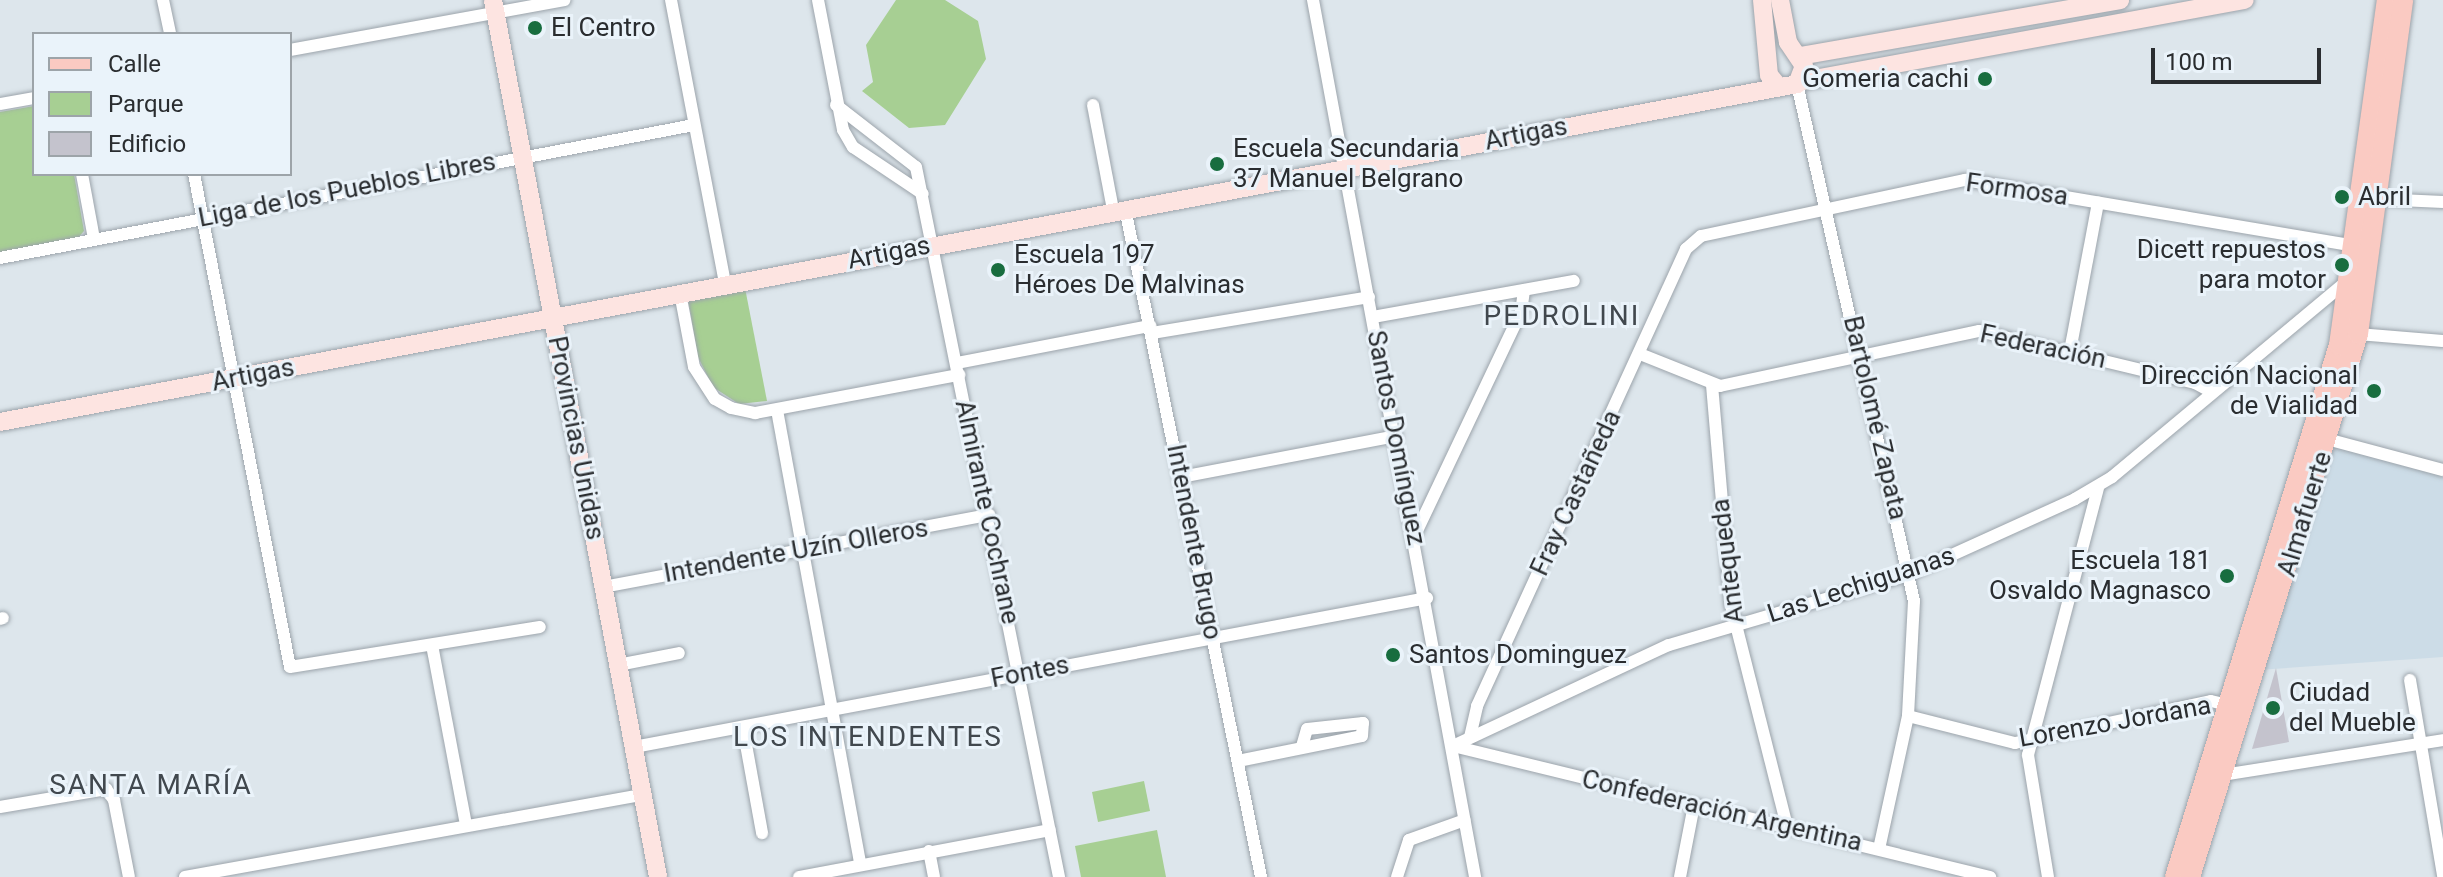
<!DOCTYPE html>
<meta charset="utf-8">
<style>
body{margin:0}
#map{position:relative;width:2443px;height:877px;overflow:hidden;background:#dde6ec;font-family:Roboto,sans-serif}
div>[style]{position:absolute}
.built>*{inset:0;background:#ccdce7}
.green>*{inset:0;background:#a7cf93}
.building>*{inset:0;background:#c4c3cd}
.roads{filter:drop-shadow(0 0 2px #9ca4ab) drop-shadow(0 0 2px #9ca4ab)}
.street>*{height:12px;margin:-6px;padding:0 6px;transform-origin:6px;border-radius:6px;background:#fff}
.secondary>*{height:18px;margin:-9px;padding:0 9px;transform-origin:9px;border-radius:9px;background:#fde4e1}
.primary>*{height:20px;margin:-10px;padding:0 10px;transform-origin:10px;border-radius:10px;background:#facac2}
.dots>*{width:22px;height:22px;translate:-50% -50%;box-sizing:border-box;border:4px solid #eaf3fa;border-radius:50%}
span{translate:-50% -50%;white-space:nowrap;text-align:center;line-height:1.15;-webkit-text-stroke:6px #eaf3fa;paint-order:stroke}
.poi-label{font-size:26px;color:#2a2d30}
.left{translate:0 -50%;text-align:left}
.right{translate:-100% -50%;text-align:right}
.street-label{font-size:26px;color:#2a2d30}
.neighbourhood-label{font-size:28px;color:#41484e;letter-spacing:2px}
.legend{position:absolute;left:32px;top:32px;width:260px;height:144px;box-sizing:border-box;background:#eaf3fa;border:2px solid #9da4a9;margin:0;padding:10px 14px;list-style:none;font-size:24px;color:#2a2d30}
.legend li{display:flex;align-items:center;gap:16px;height:40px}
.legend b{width:40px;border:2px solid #9da4a9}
.scale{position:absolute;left:2151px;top:48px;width:170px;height:36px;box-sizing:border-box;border:4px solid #2a2d30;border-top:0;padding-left:10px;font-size:24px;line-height:28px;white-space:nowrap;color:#2a2d30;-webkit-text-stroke:6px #eaf3fa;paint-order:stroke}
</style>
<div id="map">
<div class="built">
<div style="clip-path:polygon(2327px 439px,2443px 470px,2443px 657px,2258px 670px)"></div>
</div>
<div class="green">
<div style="clip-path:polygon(896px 0,945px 0,978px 21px,986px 59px,945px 125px,909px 128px,862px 91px,873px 82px,866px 45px)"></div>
<div style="clip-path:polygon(34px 106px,34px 174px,74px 174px,84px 231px,77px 239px,0 254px,0 112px)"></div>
<div style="clip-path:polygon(745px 288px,767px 401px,739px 404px,713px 387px,698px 357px,688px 299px)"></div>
<div style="clip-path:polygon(1144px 781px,1150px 811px,1098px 822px,1092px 792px)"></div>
<div style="clip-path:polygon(1157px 830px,1166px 877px,1081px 877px,1075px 846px)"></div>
</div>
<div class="building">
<div style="clip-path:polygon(2276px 668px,2289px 742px,2252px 749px)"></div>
</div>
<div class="roads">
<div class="street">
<div style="left:163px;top:0;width:35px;rotate:78deg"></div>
<div style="left:671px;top:0;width:289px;rotate:79.2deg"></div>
<div style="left:818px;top:0;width:132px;rotate:79.1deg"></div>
<div style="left:843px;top:130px;width:20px;rotate:60deg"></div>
<div style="left:853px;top:147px;width:84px;rotate:33.9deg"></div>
<div style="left:1313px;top:0;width:892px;rotate:79.53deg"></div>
<div style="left:290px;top:50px;width:279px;rotate:-10.3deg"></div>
<div style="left:1797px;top:84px;width:530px;rotate:77.25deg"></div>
<div style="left:1914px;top:601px;width:115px;rotate:93deg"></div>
<div style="left:1908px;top:716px;width:136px;rotate:102.3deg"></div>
<div style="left:0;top:104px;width:35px;rotate:-10deg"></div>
<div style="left:836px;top:105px;width:101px;rotate:37.8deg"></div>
<div style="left:916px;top:167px;width:724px;rotate:78.61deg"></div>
<div style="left:1093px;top:105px;width:107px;rotate:79.2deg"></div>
<div style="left:82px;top:174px;width:66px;rotate:79.5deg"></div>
<div style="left:194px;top:174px;width:502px;rotate:78.98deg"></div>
<div style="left:290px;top:667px;width:253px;rotate:-9.1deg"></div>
<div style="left:2377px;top:199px;width:66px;rotate:2.6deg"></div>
<div style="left:1125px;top:208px;width:683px;rotate:78.51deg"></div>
<div style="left:0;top:258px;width:707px;rotate:-10.85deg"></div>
<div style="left:680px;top:293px;width:75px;rotate:79.3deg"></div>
<div style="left:694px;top:367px;width:38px;rotate:57deg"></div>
<div style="left:715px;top:399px;width:18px;rotate:29deg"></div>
<div style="left:731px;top:408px;width:25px;rotate:12deg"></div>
<div style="left:755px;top:413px;width:208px;rotate:-10.6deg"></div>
<div style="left:1373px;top:317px;width:204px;rotate:-10.2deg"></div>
<div style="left:1152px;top:333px;width:220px;rotate:-9.4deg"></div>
<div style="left:2358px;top:334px;width:85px;rotate:4.7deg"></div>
<div style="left:2070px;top:351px;width:151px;rotate:-79.3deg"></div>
<div style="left:1640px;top:354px;width:86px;rotate:21.8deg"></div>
<div style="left:1720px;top:386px;width:265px;rotate:-12deg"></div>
<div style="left:1979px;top:331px;width:222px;rotate:13.5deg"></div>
<div style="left:2195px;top:383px;width:19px;rotate:28deg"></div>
<div style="left:957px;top:363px;width:197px;rotate:-10.9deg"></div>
<div style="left:1712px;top:385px;width:221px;rotate:85.1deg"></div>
<div style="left:1731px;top:605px;width:229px;rotate:75.8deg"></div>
<div style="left:777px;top:410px;width:462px;rotate:79.6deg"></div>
<div style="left:2327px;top:439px;width:120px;rotate:15deg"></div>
<div style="left:1181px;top:477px;width:219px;rotate:-10.8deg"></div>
<div style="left:1416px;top:533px;width:245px;rotate:-64.6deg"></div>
<div style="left:1521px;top:312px;width:22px;rotate:-82deg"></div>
<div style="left:603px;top:587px;width:393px;rotate:-10.6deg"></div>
<div style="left:0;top:619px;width:3px;rotate:-18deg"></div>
<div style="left:432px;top:645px;width:183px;rotate:79.3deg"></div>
<div style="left:618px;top:665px;width:62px;rotate:-11.1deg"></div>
<div style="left:2410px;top:680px;width:199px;rotate:80.4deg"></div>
<div style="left:1908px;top:716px;width:110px;rotate:14.2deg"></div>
<div style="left:2015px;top:743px;width:200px;rotate:-12.1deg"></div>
<div style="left:2211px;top:701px;width:18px;rotate:13deg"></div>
<div style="left:743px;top:728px;width:107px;rotate:79.7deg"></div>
<div style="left:1470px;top:737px;width:32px;rotate:-77deg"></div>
<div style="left:1477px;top:706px;width:503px;rotate:-65.42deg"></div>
<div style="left:1686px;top:249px;width:20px;rotate:-41deg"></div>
<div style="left:1701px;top:236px;width:270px;rotate:-12deg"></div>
<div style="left:1965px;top:180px;width:396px;rotate:9.6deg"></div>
<div style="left:1453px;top:746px;width:238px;rotate:-25.1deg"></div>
<div style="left:1669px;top:645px;width:251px;rotate:-16.4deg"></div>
<div style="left:1910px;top:574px;width:181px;rotate:-24.4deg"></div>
<div style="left:2075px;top:499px;width:43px;rotate:-30.7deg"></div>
<div style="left:2112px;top:477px;width:310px;rotate:-39.8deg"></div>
<div style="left:1453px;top:746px;width:553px;rotate:13.71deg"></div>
<div style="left:634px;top:747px;width:807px;rotate:-10.64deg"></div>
<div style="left:1238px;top:761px;width:126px;rotate:-11.4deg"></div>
<div style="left:1362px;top:736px;width:13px;rotate:-86deg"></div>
<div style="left:1363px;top:723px;width:56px;rotate:173.9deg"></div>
<div style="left:1307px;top:729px;width:19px;rotate:106deg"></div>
<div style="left:2223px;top:775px;width:223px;rotate:-9deg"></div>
<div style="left:0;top:807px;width:108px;rotate:-9.6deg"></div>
<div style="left:106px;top:789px;width:14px;rotate:54deg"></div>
<div style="left:114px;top:800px;width:78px;rotate:79deg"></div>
<div style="left:929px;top:851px;width:26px;rotate:79deg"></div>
<div style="left:185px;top:877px;width:464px;rotate:-10.2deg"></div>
<div style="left:799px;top:877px;width:255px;rotate:-10.6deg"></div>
<div style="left:1397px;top:877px;width:39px;rotate:-72deg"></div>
<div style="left:1409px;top:840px;width:59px;rotate:-19.7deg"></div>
<div style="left:1680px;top:877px;width:73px;rotate:-79deg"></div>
<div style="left:2048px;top:877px;width:124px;rotate:-99.3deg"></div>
<div style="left:2028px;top:755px;width:276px;rotate:-75.3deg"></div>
</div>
<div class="secondary">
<div style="left:493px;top:0;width:892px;rotate:79.34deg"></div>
<div style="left:1762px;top:0;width:75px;rotate:84.7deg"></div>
<div style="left:1769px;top:75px;width:16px;rotate:50deg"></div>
<div style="left:1800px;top:56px;width:325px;rotate:-9.9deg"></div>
<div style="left:1803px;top:81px;width:449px;rotate:-10.4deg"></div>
<div style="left:0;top:422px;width:1829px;rotate:-10.65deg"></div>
<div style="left:1797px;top:84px;width:19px;rotate:-69deg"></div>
<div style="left:1804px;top:66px;width:29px;rotate:-124deg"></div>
<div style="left:1788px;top:42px;width:43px;rotate:-100.8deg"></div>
</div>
<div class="primary">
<div style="left:2175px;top:877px;width:557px;rotate:-72.87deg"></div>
<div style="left:2339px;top:345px;width:348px;rotate:-82.1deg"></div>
<div style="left:2190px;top:877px;width:568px;rotate:-72.81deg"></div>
<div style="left:2358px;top:334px;width:337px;rotate:-82.3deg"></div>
</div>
</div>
<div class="dots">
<div style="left:535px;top:28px;background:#186d3f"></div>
<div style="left:1985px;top:79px;background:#186d3f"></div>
<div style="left:1217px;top:164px;background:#186d3f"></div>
<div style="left:2342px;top:197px;background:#186d3f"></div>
<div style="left:2342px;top:265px;background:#186d3f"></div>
<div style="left:998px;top:270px;background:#186d3f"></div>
<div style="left:2374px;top:391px;background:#186d3f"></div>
<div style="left:2227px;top:576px;background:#186d3f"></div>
<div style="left:1393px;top:655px;background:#186d3f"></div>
<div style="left:2273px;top:708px;background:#186d3f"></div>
</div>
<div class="poi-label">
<span class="left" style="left:551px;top:28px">El Centro</span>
<span class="right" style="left:1969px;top:79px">Gomeria cachi</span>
<span class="left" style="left:1233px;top:164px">Escuela Secundaria<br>37 Manuel Belgrano</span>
<span class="left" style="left:2358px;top:197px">Abril</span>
<span class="right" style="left:2326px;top:265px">Dicett repuestos<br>para motor</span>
<span class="left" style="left:1014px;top:270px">Escuela 197<br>Héroes De Malvinas</span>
<span class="right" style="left:2358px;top:391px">Dirección Nacional<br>de Vialidad</span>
<span class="right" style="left:2211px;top:576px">Escuela 181<br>Osvaldo Magnasco</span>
<span class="left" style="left:1409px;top:655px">Santos Dominguez</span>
<span class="left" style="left:2289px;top:708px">Ciudad<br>del Mueble</span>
</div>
<div class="street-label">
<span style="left:1526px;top:134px;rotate:-11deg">Artigas</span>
<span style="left:347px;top:190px;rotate:-11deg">Liga de los Pueblos Libres</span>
<span style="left:2017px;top:190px;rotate:8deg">Formosa</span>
<span style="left:889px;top:253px;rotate:-11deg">Artigas</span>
<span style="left:2043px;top:347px;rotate:12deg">Federación</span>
<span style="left:253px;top:375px;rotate:-11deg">Artigas</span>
<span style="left:1875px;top:418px;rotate:77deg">Bartolomé Zapata</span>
<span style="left:576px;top:438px;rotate:79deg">Provincias Unidas</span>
<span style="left:1396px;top:438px;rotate:79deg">Santos Domínguez</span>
<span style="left:1576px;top:493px;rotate:-65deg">Fray Castañeda</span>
<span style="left:987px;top:512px;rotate:78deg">Almirante Cochrane</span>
<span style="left:2305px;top:514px;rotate:-73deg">Almafuerte</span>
<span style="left:1194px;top:542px;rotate:79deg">Intendente Brugo</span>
<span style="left:796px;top:551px;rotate:-10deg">Intendente Uzín Olleros</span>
<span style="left:1728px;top:561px;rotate:-97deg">Antequeda</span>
<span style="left:1861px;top:585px;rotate:-18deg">Las Lechiguanas</span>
<span style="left:1030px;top:672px;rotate:-11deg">Fontes</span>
<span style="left:2115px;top:722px;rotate:-10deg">Lorenzo Jordana</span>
<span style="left:1722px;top:811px;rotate:13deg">Confederación Argentina</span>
</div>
<div class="neighbourhood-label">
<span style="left:1562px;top:316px">PEDROLINI</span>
<span style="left:868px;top:737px">LOS INTENDENTES</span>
<span style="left:151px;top:785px">SANTA MARÍA</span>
</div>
<ul class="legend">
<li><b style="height:10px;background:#facac2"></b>Calle</li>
<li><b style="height:22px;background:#a7cf93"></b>Parque</li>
<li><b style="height:22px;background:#c4c3cd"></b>Edificio</li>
</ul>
<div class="scale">100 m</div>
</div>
